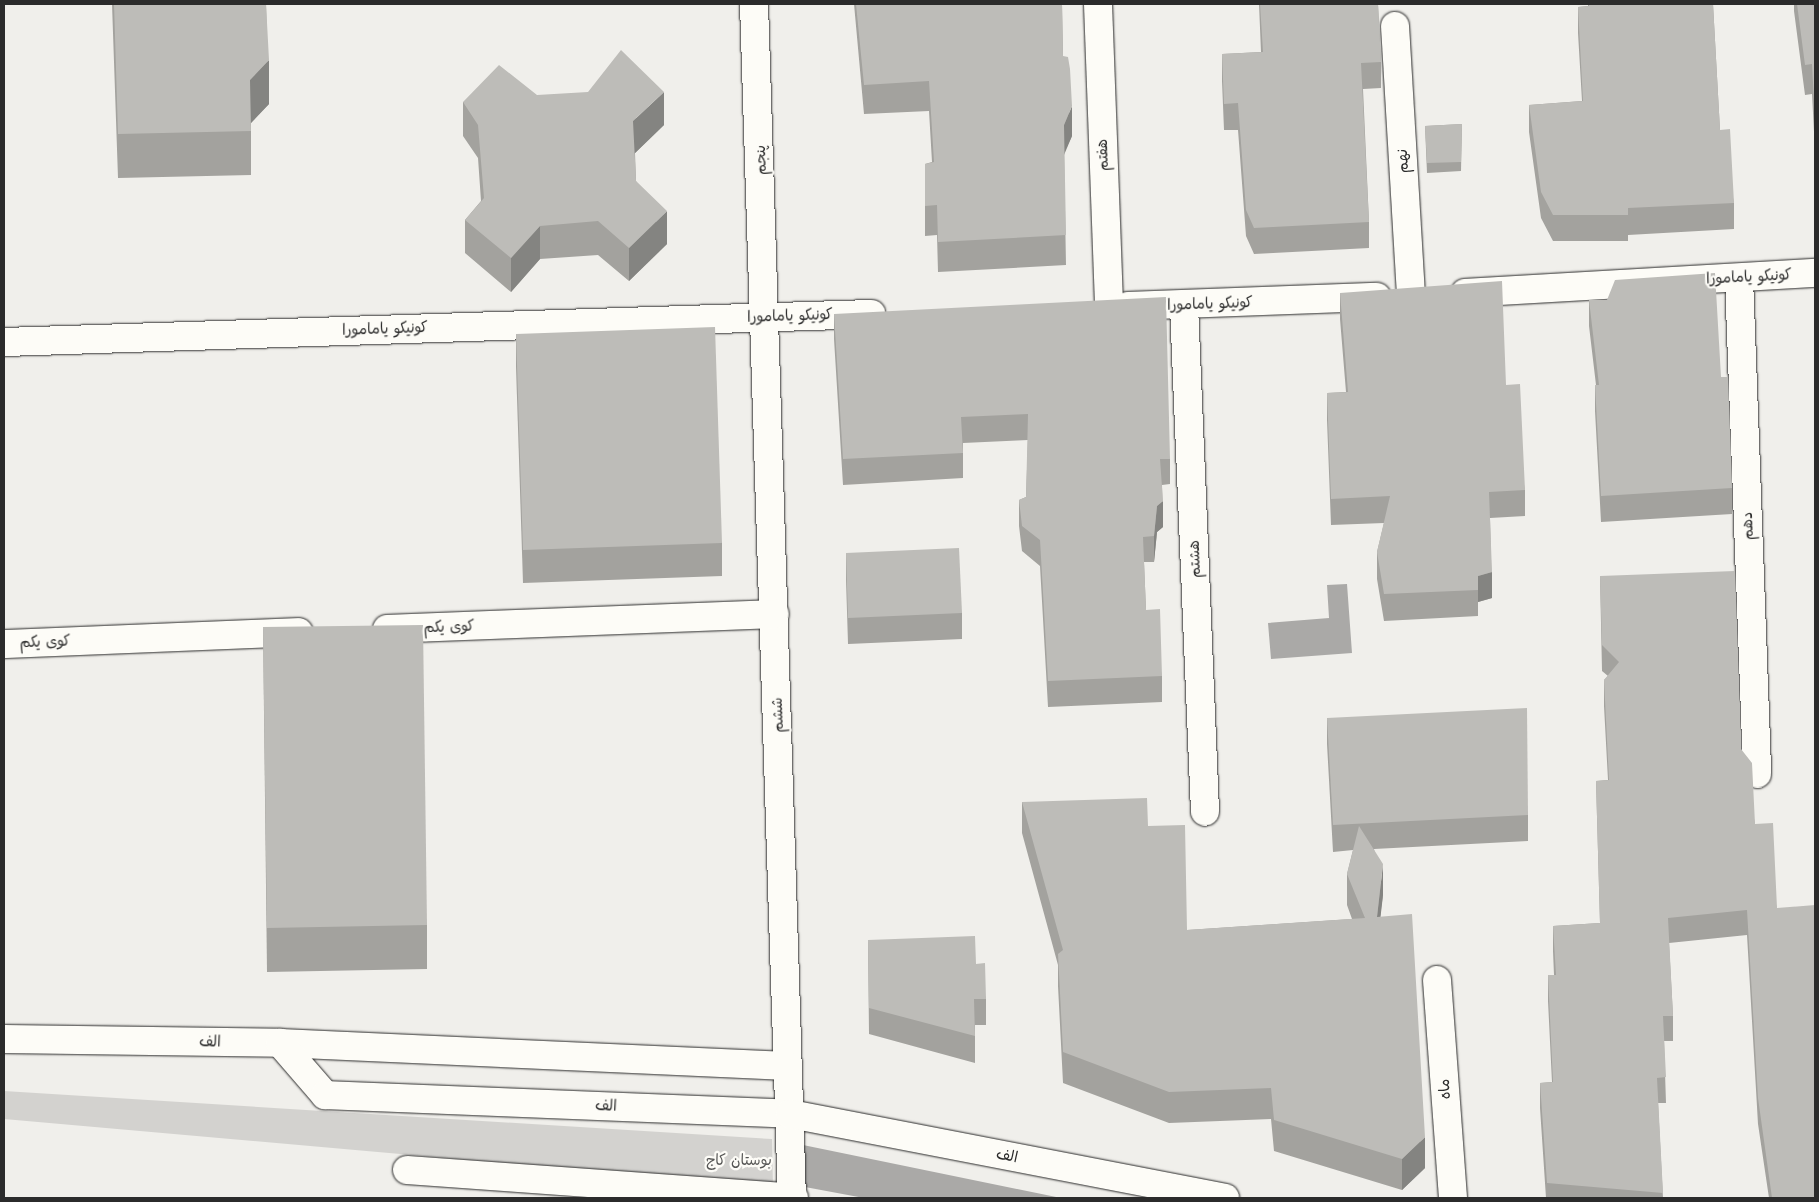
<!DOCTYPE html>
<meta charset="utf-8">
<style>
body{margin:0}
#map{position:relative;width:1819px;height:1202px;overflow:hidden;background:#f0efeb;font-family:"Shantell Sans","Playpen Sans Arabic",sans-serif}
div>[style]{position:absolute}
.green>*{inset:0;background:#d3d2cf}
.water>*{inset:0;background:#aaa9a7}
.roads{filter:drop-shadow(0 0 1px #2b2b2b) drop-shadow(0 0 1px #2b2b2b)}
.minor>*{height:28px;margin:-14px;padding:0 14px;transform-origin:14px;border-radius:14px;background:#fdfcf7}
.major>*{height:28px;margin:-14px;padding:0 14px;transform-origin:14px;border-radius:14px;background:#fdfcf7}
.wall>*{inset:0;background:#a3a29e}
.shaded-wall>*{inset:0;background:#848481}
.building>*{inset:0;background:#bdbcb8}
span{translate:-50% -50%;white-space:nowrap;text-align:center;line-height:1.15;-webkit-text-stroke:4.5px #fdfcf7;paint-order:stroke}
.street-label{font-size:15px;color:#2b2b2b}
.park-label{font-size:15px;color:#555554}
.frame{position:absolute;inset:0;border:5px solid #2b2b2b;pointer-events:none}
</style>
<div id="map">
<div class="green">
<div style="clip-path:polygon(4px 1091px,772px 1139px,773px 1187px,4px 1119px)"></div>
</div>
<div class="water">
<div style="clip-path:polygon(1347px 584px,1352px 653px,1271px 659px,1268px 623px,1329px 618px,1327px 585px)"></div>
<div style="clip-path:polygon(803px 1145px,1061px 1198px,864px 1198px,805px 1187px)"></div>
</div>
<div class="roads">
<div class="minor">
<div style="left:754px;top:4px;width:1195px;rotate:88.18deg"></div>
<div style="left:1098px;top:4px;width:302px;rotate:87.9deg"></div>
<div style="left:1395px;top:26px;width:270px;rotate:86.6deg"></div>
<div style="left:1739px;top:278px;width:496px;rotate:87.9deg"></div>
<div style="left:1465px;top:293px;width:351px;rotate:-3.3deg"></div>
<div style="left:1128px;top:306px;width:249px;rotate:-2.1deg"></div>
<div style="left:1184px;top:306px;width:506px;rotate:87.62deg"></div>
<div style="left:4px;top:342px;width:868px;rotate:-1.85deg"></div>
<div style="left:387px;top:629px;width:388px;rotate:-2.2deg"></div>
<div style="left:4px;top:644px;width:295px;rotate:-2.3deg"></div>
<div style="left:1437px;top:980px;width:219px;rotate:85.8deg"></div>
<div style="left:280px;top:1043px;width:508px;rotate:2.6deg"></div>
<div style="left:407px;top:1170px;width:388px;rotate:4.1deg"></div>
</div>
<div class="major">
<div style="left:4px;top:1039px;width:276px;rotate:0.8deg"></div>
<div style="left:280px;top:1043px;width:69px;rotate:49.1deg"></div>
<div style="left:325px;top:1095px;width:465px;rotate:2.3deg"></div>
<div style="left:790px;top:1114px;width:443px;rotate:10.9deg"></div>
</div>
</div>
<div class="wall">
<div style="clip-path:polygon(112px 4px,266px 4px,269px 104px,251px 123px,251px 175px,118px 178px)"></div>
<div style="clip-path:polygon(854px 4px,1062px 4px,1063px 56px,1072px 136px,1064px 153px,1066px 265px,938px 272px,937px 235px,925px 236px,925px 164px,932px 162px,929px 111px,864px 114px)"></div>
<div style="clip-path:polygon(1259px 4px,1378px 4px,1381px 62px,1381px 88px,1363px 89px,1369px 222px,1369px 248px,1254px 254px,1246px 236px,1238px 130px,1224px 130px,1222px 81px,1222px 54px,1261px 52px)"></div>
<div style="clip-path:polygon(1588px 4px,1713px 4px,1720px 130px,1734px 203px,1734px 229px,1628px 235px,1628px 241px,1553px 241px,1541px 218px,1529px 132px,1529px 105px,1582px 101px,1578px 33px,1578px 7px,1588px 6px)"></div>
<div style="clip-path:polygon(1794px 4px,1815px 4px,1815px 151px,1812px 94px,1805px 95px,1794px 11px)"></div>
<div style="clip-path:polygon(537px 95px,664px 125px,635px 153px,636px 181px,667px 244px,629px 281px,598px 255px,540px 259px,511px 292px,465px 253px,465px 220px,481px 201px,478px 158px,463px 136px,463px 102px)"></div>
<div style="clip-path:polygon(1462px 124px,1461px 171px,1427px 173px,1425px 126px)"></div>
<div style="clip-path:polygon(1340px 293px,1506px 385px,1525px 490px,1525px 516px,1490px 518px,1492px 598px,1478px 602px,1478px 616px,1384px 621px,1377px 579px,1377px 552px,1384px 523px,1331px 525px,1327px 420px,1327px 393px,1346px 392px,1340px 319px)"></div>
<div style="clip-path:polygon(1589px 300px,1721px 377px,1732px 488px,1732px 514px,1601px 522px,1595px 411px,1595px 385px,1596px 385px,1589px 326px)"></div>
<div style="clip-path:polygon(834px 314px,1170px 459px,1170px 484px,1162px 485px,1163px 527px,1157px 532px,1154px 562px,1144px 562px,1146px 610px,1162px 676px,1162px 702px,1048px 707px,1040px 566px,1022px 551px,1019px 526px,1019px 500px,1026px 497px,1028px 440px,963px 443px,963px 478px,843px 485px,834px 339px)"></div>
<div style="clip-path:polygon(516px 334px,722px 543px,722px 576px,523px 583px,516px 367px)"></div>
<div style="clip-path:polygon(846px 553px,962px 613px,962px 639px,848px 644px,846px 579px)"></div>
<div style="clip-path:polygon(1600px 576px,1741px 749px,1755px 824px,1777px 908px,1815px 1198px,1769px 1198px,1758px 1124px,1747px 935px,1669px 943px,1673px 1016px,1673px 1041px,1664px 1041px,1666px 1103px,1658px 1103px,1663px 1198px,1546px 1198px,1540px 1108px,1540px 1083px,1552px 1082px,1548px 1001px,1548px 975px,1554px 975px,1553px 951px,1553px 926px,1600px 923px,1596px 781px,1608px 780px,1604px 706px,1604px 680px,1608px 676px,1602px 671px)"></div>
<div style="clip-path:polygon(263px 627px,427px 925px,427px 969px,267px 972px)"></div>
<div style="clip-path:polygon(1327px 718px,1528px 815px,1528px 841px,1374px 849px,1383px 895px,1380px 917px,1425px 1168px,1402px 1190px,1274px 1151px,1271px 1119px,1169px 1123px,1063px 1083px,1058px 986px,1058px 965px,1022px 833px,1022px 802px,1148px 826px,1187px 930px,1352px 919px,1347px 905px,1347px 874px,1353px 850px,1333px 852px,1327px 744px)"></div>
<div style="clip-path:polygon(868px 940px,976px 964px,986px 999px,986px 1025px,975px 1025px,975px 1063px,869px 1034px)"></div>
</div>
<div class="shaded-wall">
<div style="clip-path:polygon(269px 60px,269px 104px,250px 124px,250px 80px)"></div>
<div style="clip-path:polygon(664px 92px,664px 125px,633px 155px,633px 121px)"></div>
<div style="clip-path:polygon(1072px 106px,1072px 136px,1064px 155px,1064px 125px)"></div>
<div style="clip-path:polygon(667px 211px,667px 244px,629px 281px,629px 248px)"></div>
<div style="clip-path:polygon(540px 226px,540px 259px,511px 292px,511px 258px)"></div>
<div style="clip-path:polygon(1163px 501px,1163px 527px,1157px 532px,1154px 562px,1154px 536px,1157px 506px)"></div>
<div style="clip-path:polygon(1492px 572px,1492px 598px,1478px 602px,1478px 616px,1478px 576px)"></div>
<div style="clip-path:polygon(1383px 864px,1383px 895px,1377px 948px,1377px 917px)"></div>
<div style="clip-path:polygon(1425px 1137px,1425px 1168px,1402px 1190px,1402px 1159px)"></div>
</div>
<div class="building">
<div style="clip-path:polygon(114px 4px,266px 4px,269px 60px,250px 80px,251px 131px,118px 134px)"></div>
<div style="clip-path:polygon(856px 4px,1062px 4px,1063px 56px,1068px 57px,1070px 69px,1072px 106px,1064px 125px,1066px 235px,938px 242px,937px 205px,925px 206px,925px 164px,934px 162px,929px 81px,864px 85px)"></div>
<div style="clip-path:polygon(1260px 4px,1378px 4px,1381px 62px,1361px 63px,1369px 222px,1254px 228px,1246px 210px,1238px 103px,1224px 104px,1222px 54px,1263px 52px)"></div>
<div style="clip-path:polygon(1589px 4px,1713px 4px,1720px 130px,1730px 129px,1734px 203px,1628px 208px,1628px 215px,1553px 215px,1541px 192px,1529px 105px,1583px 101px,1578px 7px,1589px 6px)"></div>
<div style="clip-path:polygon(1797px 4px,1815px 4px,1815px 121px,1812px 64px,1805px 65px)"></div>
<div style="clip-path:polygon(621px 50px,664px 92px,633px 121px,636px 181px,667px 211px,629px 248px,598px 221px,540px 226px,511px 258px,465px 220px,484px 198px,478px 125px,463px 102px,499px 65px,537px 95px,588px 92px)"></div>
<div style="clip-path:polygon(1462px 124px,1461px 162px,1427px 163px,1425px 126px)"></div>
<div style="clip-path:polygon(1715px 273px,1721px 377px,1728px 377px,1732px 488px,1601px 496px,1595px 385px,1599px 385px,1589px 300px,1607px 300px,1615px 280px)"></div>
<div style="clip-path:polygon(1502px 281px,1506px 385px,1520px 384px,1525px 490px,1489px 492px,1492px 572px,1478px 576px,1478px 590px,1384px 594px,1377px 552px,1390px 496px,1331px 499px,1327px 393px,1348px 392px,1340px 293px)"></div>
<div style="clip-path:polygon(1166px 297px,1170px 459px,1160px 459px,1163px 501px,1157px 506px,1154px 536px,1143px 537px,1146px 610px,1160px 609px,1162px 676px,1048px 681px,1040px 540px,1022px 526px,1019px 500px,1026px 497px,1028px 414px,961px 417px,963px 453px,843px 459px,834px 314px)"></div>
<div style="clip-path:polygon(715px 327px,722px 543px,523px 550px,516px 334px)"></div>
<div style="clip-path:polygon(959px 548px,962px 613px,848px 618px,846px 553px)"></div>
<div style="clip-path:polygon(1735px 571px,1741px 749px,1752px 763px,1755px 824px,1773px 823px,1777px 908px,1815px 905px,1815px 1198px,1772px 1198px,1758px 1098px,1747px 910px,1668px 918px,1673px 1016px,1663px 1016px,1666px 1077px,1657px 1078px,1663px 1193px,1547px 1183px,1540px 1083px,1553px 1082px,1548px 975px,1556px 975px,1553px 926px,1600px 923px,1596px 781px,1609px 780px,1604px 680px,1619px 662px,1602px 645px,1600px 576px)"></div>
<div style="clip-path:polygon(423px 625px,427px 925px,267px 928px,263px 627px)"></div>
<div style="clip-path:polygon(1527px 708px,1528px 815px,1333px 825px,1327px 718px)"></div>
<div style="clip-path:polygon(1147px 798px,1148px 826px,1185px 825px,1187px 930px,1365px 918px,1347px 874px,1359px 826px,1383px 864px,1377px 917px,1412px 914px,1425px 1137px,1402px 1159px,1274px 1120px,1271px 1088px,1169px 1092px,1063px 1052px,1058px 954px,1063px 950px,1022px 802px)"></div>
<div style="clip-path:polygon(975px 936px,976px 964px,985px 963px,986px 999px,974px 999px,975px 1036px,869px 1008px,868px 940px)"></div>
</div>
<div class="street-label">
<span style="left:1103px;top:155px;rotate:-92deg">هفتم</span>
<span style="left:761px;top:160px;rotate:-92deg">پنجم</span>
<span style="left:1403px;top:161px;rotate:-93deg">نهم</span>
<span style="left:1749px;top:277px;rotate:-3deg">کونیکو یامامورا</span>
<span style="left:1210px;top:304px;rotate:-2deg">کونیکو یامامورا</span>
<span style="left:790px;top:316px;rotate:-2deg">کونیکو یامامورا</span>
<span style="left:385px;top:329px;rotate:-2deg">کونیکو یامامورا</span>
<span style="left:1748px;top:526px;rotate:-92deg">دهم</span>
<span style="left:1195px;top:559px;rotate:-92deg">هشتم</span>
<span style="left:449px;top:627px;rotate:-2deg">کوی یکم</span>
<span style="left:45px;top:642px;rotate:-2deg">کوی یکم</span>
<span style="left:778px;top:715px;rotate:-92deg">ششم</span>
<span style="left:210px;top:1042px;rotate:1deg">الف</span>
<span style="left:1445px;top:1089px;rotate:-94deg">ماه</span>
<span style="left:606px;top:1106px;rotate:2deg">الف</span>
<span style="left:1007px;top:1156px;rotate:11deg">الف</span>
</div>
<div class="park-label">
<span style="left:739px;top:1161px">بوستان کاج</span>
</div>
<div class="frame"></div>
</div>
